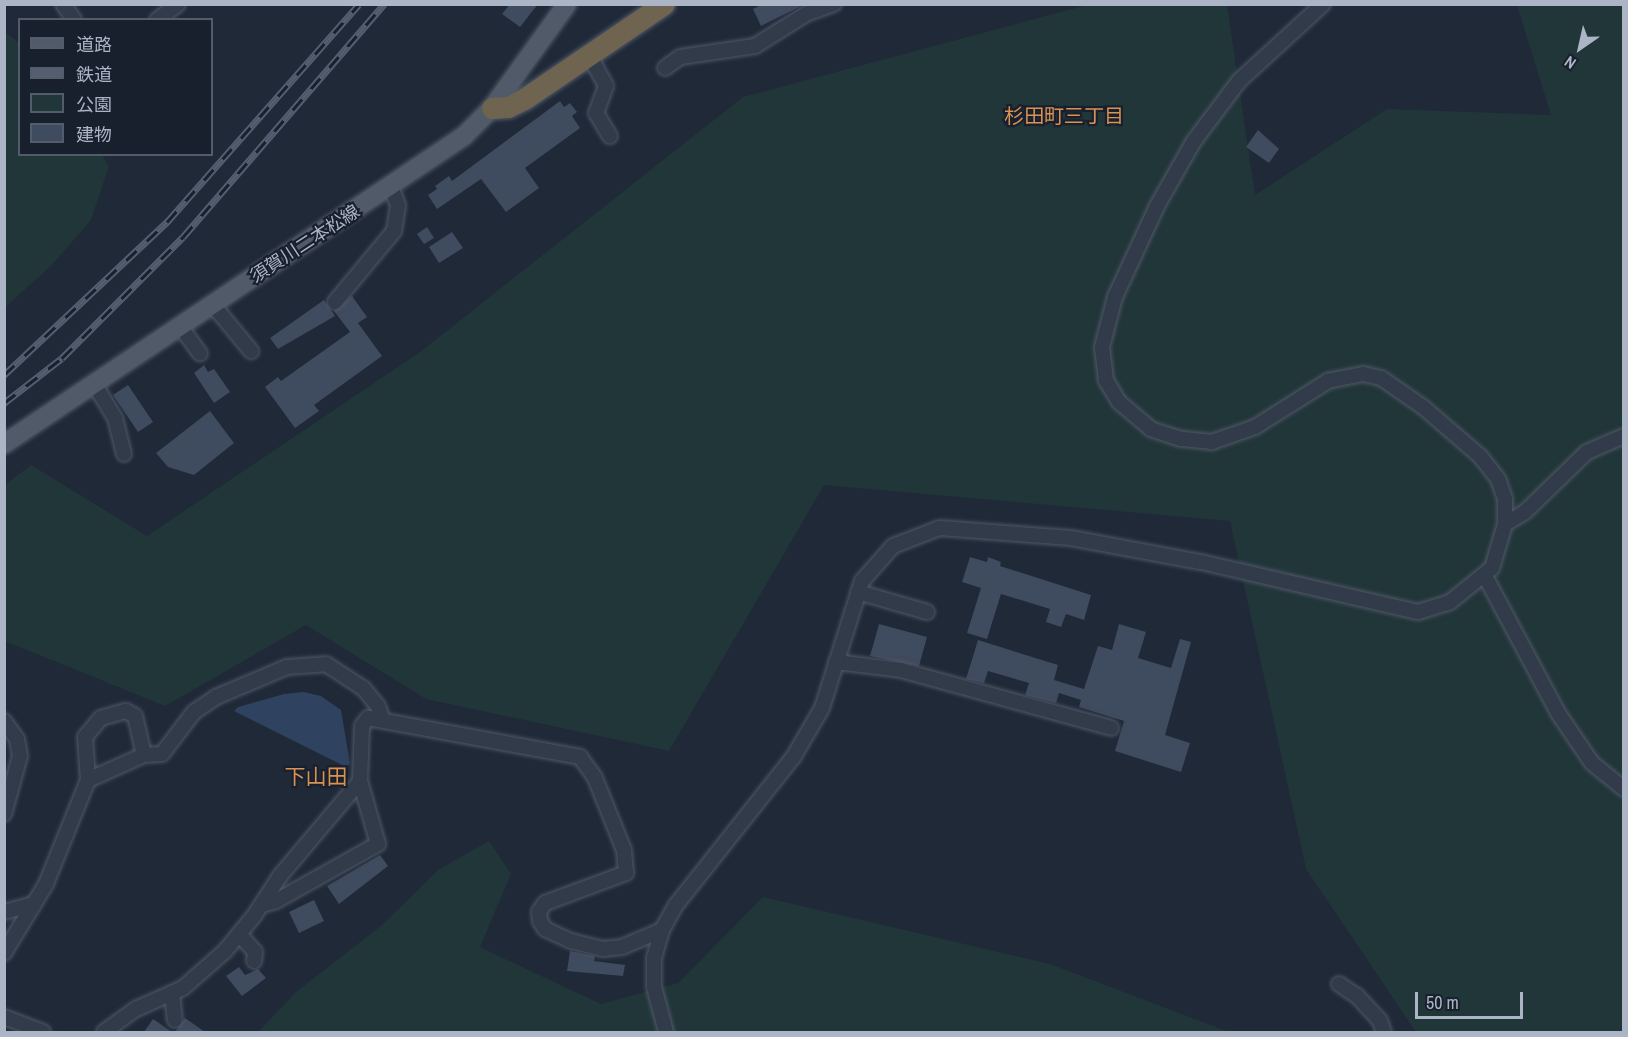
<!DOCTYPE html>
<meta charset="utf-8">
<style>
body{margin:0}
#map{position:relative;width:1628px;height:1037px;overflow:hidden;background:#1f2938;font-family:"Archivo Narrow","Noto Sans JP",sans-serif}
div>[style]{position:absolute}
.green>*{inset:0;background:#213639}
.water>*{inset:0;background:#2f425f}
.building>*{inset:0;background:#3f4b5e}
.roads{filter:drop-shadow(0 0 2px #505867) drop-shadow(0 0 2px #505867)}
.minor>*{height:14px;margin:-7px;padding:0 7px;transform-origin:7px;border-radius:7px;background:#323b49}
.major>*{height:18px;margin:-9px;padding:0 9px;transform-origin:9px;border-radius:9px;background:#505a69}
.highway>*{height:21px;margin:-10.5px;padding:0 10.5px;transform-origin:10.5px;border-radius:10.5px;background:#6f644f}
.rail>*{height:7px;margin-top:-3.5px;transform-origin:0;background:repeating-linear-gradient(90deg,#18202d 0 14px,#545e70 0 28px);box-sizing:border-box;border-block:2px solid #545e70}
span{translate:-50% -50%;white-space:nowrap;text-align:center;line-height:1.15;-webkit-text-stroke:4.5px #18202d;paint-order:stroke}
.street-label{font-size:18px;color:#acb5c6}
.neighbourhood-label{font-size:20px;color:#da9253}
.quarter-label{font-size:21px;color:#da9253}
.frame{position:absolute;inset:0;border:6px solid #acb5c6;pointer-events:none}
.legend{position:absolute;left:18px;top:18px;width:195px;height:138px;box-sizing:border-box;background:#18202d;border:2px solid #535c6a;margin:0;padding:8px 10px;list-style:none;font-size:18px;color:#acb5c6}
.legend li{display:flex;align-items:center;gap:12px;height:30px}
.legend b{width:30px;border:2px solid #535c6a}
.north{position:absolute;left:1550px;top:18px;width:60px;height:60px;-webkit-text-stroke:4px #18202d;paint-order:stroke;rotate:214deg;font-size:16px;font-weight:700;line-height:24px;text-align:center;color:#acb5c6}
.north::after{content:'';display:block;margin:auto;width:21px;height:27px;background:#acb5c6;clip-path:polygon(50% 0,100% 100%,50% 72%,0 100%)}
.scale{position:absolute;left:1415px;top:992px;width:108px;height:27px;box-sizing:border-box;border:3px solid #acb5c6;border-top:0;padding-left:8px;font-size:18px;line-height:21px;white-space:nowrap;color:#acb5c6;-webkit-text-stroke:4px #18202d;paint-order:stroke}
</style>
<div id="map">
<div class="green">
<div style="clip-path:polygon(1087px 5px,1227px 5px,1255px 195px,1387px 109px,1551px 115px,1517px 5px,1623px 5px,1623px 1032px,1416px 1032px,1306px 869px,1230px 521px,824px 485px,669px 751px,426px 699px,306px 625px,165px 706px,5px 641px,5px 485px,31px 465px,147px 536px,420px 352px,743px 97px)"></div>
<div style="clip-path:polygon(5px 32px,19px 43px,20px 154px,102px 155px,109px 166px,91px 220px,51px 266px,5px 307px)"></div>
<div style="clip-path:polygon(489px 841px,511px 874px,480px 947px,601px 1004px,678px 983px,763px 897px,1050px 964px,1229px 1032px,258px 1032px,296px 992px,382px 925px,438px 870px)"></div>
</div>
<div class="water">
<div style="clip-path:polygon(304px 692px,321px 696px,341px 710px,350px 764px,346px 767px,234px 711px,238px 707px,284px 694px)"></div>
</div>
<div class="building">
<div style="clip-path:polygon(510px 4px,538px 4px,520px 27px,502px 14px)"></div>
<div style="clip-path:polygon(763px 4px,805px 4px,761px 26px,753px 9px)"></div>
<div style="clip-path:polygon(560px 101px,564px 107px,570px 103px,577px 112px,572px 116px,580px 128px,525px 168px,539px 188px,506px 212px,481px 179px,437px 209px,428px 195px,437px 189px,435px 186px,449px 176px,452px 181px)"></div>
<div style="clip-path:polygon(1258px 130px,1279px 149px,1269px 163px,1246px 147px)"></div>
<div style="clip-path:polygon(427px 227px,434px 238px,424px 244px,417px 234px)"></div>
<div style="clip-path:polygon(452px 232px,463px 248px,439px 263px,429px 247px)"></div>
<div style="clip-path:polygon(352px 296px,367px 317px,358px 323px,382px 356px,314px 405px,319px 411px,295px 428px,265px 387px,278px 377px,281px 381px,350px 332px,334px 311px)"></div>
<div style="clip-path:polygon(324px 300px,335px 316px,278px 349px,270px 338px)"></div>
<div style="clip-path:polygon(204px 365px,208px 372px,214px 369px,230px 392px,214px 403px,194px 373px)"></div>
<div style="clip-path:polygon(128px 385px,153px 422px,138px 432px,113px 395px)"></div>
<div style="clip-path:polygon(210px 411px,234px 443px,194px 475px,168px 467px,156px 453px)"></div>
<div style="clip-path:polygon(970px 557px,987px 562px,988px 557px,1001px 562px,1000px 566px,1091px 595px,1084px 620px,1066px 614px,1061px 627px,1046px 622px,1050px 609px,1001px 594px,987px 639px,967px 633px,981px 588px,962px 582px)"></div>
<div style="clip-path:polygon(879px 624px,927px 637px,919px 666px,870px 656px)"></div>
<div style="clip-path:polygon(1119px 624px,1146px 632px,1138px 658px,1171px 668px,1180px 639px,1191px 642px,1165px 735px,1190px 743px,1181px 772px,1115px 751px,1124px 721px,1079px 707px,1081px 700px,1059px 693px,1056px 703px,1025px 695px,1029px 683px,988px 671px,984px 683px,966px 679px,978px 640px,1058px 665px,1054px 680px,1084px 689px,1098px 646px,1112px 650px)"></div>
<div style="clip-path:polygon(380px 855px,388px 866px,339px 904px,327px 886px)"></div>
<div style="clip-path:polygon(314px 900px,324px 921px,299px 933px,289px 912px)"></div>
<div style="clip-path:polygon(570px 951px,595px 956px,594px 961px,625px 965px,623px 976px,567px 971px)"></div>
<div style="clip-path:polygon(239px 967px,245px 975px,258px 969px,266px 978px,242px 996px,226px 976px)"></div>
<div style="clip-path:polygon(185px 1018px,205px 1032px,175px 1032px)"></div>
<div style="clip-path:polygon(153px 1019px,172px 1032px,144px 1032px)"></div>
</div>
<div class="roads">
<div class="minor">
<div style="left:63px;top:4px;width:19px;rotate:55deg"></div>
<div style="left:157px;top:20px;width:26px;rotate:-37deg"></div>
<div style="left:589px;top:55px;width:35px;rotate:61deg"></div>
<div style="left:606px;top:86px;width:29px;rotate:110deg"></div>
<div style="left:596px;top:113px;width:27px;rotate:59deg"></div>
<div style="left:665px;top:68px;width:19px;rotate:-36deg"></div>
<div style="left:680px;top:57px;width:76px;rotate:-8.3deg"></div>
<div style="left:755px;top:46px;width:60px;rotate:-32.1deg"></div>
<div style="left:806px;top:14px;width:30px;rotate:-20deg"></div>
<div style="left:335px;top:302px;width:92px;rotate:-50.3deg"></div>
<div style="left:394px;top:231px;width:26px;rotate:-81deg"></div>
<div style="left:398px;top:205px;width:19px;rotate:-111deg"></div>
<div style="left:213px;top:305px;width:60px;rotate:50.4deg"></div>
<div style="left:180px;top:326px;width:34px;rotate:54deg"></div>
<div style="left:93px;top:382px;width:42px;rotate:58.6deg"></div>
<div style="left:115px;top:418px;width:37px;rotate:76deg"></div>
<div style="left:1505px;top:524px;width:23px;rotate:-31deg"></div>
<div style="left:1525px;top:512px;width:86px;rotate:-44.1deg"></div>
<div style="left:1587px;top:452px;width:40px;rotate:-23.4deg"></div>
<div style="left:1485px;top:576px;width:155px;rotate:61.9deg"></div>
<div style="left:1558px;top:713px;width:60px;rotate:55.8deg"></div>
<div style="left:1592px;top:763px;width:41px;rotate:39.1deg"></div>
<div style="left:858px;top:592px;width:72px;rotate:16.2deg"></div>
<div style="left:836px;top:662px;width:65px;rotate:7deg"></div>
<div style="left:901px;top:670px;width:218px;rotate:15.4deg"></div>
<div style="left:4px;top:721px;width:22px;rotate:54deg"></div>
<div style="left:17px;top:739px;width:17px;rotate:80deg"></div>
<div style="left:20px;top:756px;width:60px;rotate:105.4deg"></div>
<div style="left:88px;top:780px;width:43px;rotate:-94deg"></div>
<div style="left:85px;top:737px;width:25px;rotate:-50deg"></div>
<div style="left:101px;top:718px;width:26px;rotate:-16deg"></div>
<div style="left:126px;top:711px;width:10px;rotate:29deg"></div>
<div style="left:135px;top:716px;width:40px;rotate:77deg"></div>
<div style="left:262px;top:905px;width:15px;rotate:-16deg"></div>
<div style="left:276px;top:901px;width:117px;rotate:-29.2deg"></div>
<div style="left:378px;top:844px;width:66px;rotate:-105.9deg"></div>
<div style="left:4px;top:912px;width:31px;rotate:-15deg"></div>
<div style="left:239px;top:934px;width:24px;rotate:48deg"></div>
<div style="left:255px;top:952px;width:9px;rotate:96deg"></div>
<div style="left:4px;top:953px;width:81px;rotate:-58.7deg"></div>
<div style="left:46px;top:884px;width:112px;rotate:-68deg"></div>
<div style="left:88px;top:780px;width:61px;rotate:-24.1deg"></div>
<div style="left:144px;top:755px;width:18px;rotate:-3deg"></div>
<div style="left:162px;top:754px;width:53px;rotate:-52.7deg"></div>
<div style="left:194px;top:712px;width:27px;rotate:-34deg"></div>
<div style="left:216px;top:697px;width:77px;rotate:-22.9deg"></div>
<div style="left:287px;top:667px;width:39px;rotate:-4deg"></div>
<div style="left:326px;top:664px;width:45px;rotate:33.3deg"></div>
<div style="left:364px;top:689px;width:22px;rotate:51deg"></div>
<div style="left:378px;top:706px;width:13px;rotate:72deg"></div>
<div style="left:1339px;top:984px;width:22px;rotate:34deg"></div>
<div style="left:1357px;top:996px;width:34px;rotate:47deg"></div>
<div style="left:1380px;top:1021px;width:12px;rotate:70deg"></div>
<div style="left:172px;top:993px;width:27px;rotate:84deg"></div>
<div style="left:4px;top:1017px;width:42px;rotate:21deg"></div>
<div style="left:104px;top:1032px;width:39px;rotate:-36deg"></div>
<div style="left:136px;top:1009px;width:51px;rotate:-24.1deg"></div>
<div style="left:183px;top:988px;width:56px;rotate:-41.4deg"></div>
<div style="left:225px;top:951px;width:45px;rotate:-50.4deg"></div>
<div style="left:254px;top:916px;width:48px;rotate:-57deg"></div>
<div style="left:280px;top:876px;width:124px;rotate:-49.9deg"></div>
<div style="left:360px;top:781px;width:55px;rotate:-87.9deg"></div>
<div style="left:362px;top:726px;width:10px;rotate:-53deg"></div>
<div style="left:368px;top:718px;width:216px;rotate:10.4deg"></div>
<div style="left:580px;top:757px;width:26px;rotate:54deg"></div>
<div style="left:595px;top:778px;width:78px;rotate:68.1deg"></div>
<div style="left:624px;top:850px;width:23px;rotate:85deg"></div>
<div style="left:626px;top:873px;width:86px;rotate:159.7deg"></div>
<div style="left:545px;top:903px;width:11px;rotate:124deg"></div>
<div style="left:539px;top:912px;width:9px;rotate:84deg"></div>
<div style="left:540px;top:921px;width:9px;rotate:58deg"></div>
<div style="left:545px;top:929px;width:29px;rotate:25deg"></div>
<div style="left:571px;top:941px;width:33px;rotate:14deg"></div>
<div style="left:603px;top:949px;width:19px;rotate:-6deg"></div>
<div style="left:622px;top:947px;width:43px;rotate:-23deg"></div>
<div style="left:666px;top:1032px;width:47px;rotate:-104.9deg"></div>
<div style="left:654px;top:987px;width:29px;rotate:-90deg"></div>
<div style="left:654px;top:958px;width:29px;rotate:-74deg"></div>
<div style="left:662px;top:930px;width:29px;rotate:-61deg"></div>
<div style="left:676px;top:905px;width:190px;rotate:-51.6deg"></div>
<div style="left:794px;top:756px;width:56px;rotate:-59.7deg"></div>
<div style="left:822px;top:708px;width:133px;rotate:-72.5deg"></div>
<div style="left:862px;top:581px;width:47px;rotate:-48.5deg"></div>
<div style="left:893px;top:546px;width:50px;rotate:-21deg"></div>
<div style="left:940px;top:528px;width:131px;rotate:4.4deg"></div>
<div style="left:1071px;top:538px;width:132px;rotate:10.5deg"></div>
<div style="left:1201px;top:562px;width:223px;rotate:13deg"></div>
<div style="left:1418px;top:612px;width:34px;rotate:-17deg"></div>
<div style="left:1450px;top:602px;width:54px;rotate:-39deg"></div>
<div style="left:1492px;top:568px;width:46px;rotate:-73.5deg"></div>
<div style="left:1505px;top:524px;width:25px;rotate:-90deg"></div>
<div style="left:1505px;top:499px;width:21px;rotate:-109deg"></div>
<div style="left:1498px;top:479px;width:28px;rotate:-128deg"></div>
<div style="left:1481px;top:457px;width:77px;rotate:-139.2deg"></div>
<div style="left:1423px;top:407px;width:51px;rotate:-145.4deg"></div>
<div style="left:1381px;top:378px;width:18px;rotate:-167deg"></div>
<div style="left:1363px;top:374px;width:36px;rotate:169deg"></div>
<div style="left:1328px;top:381px;width:86px;rotate:147.8deg"></div>
<div style="left:1255px;top:427px;width:46px;rotate:160.8deg"></div>
<div style="left:1212px;top:442px;width:31px;rotate:-174deg"></div>
<div style="left:1181px;top:439px;width:32px;rotate:-162deg"></div>
<div style="left:1151px;top:429px;width:42px;rotate:-139.8deg"></div>
<div style="left:1119px;top:402px;width:26px;rotate:-121deg"></div>
<div style="left:1106px;top:380px;width:33px;rotate:-97deg"></div>
<div style="left:1102px;top:347px;width:52px;rotate:-75.4deg"></div>
<div style="left:1115px;top:297px;width:100px;rotate:-65.2deg"></div>
<div style="left:1157px;top:206px;width:75px;rotate:-60.4deg"></div>
<div style="left:1194px;top:141px;width:75px;rotate:-53.1deg"></div>
<div style="left:1239px;top:81px;width:114px;rotate:-42.5deg"></div>
</div>
<div class="major">
<div style="left:4px;top:444px;width:554px;rotate:-33.8deg"></div>
<div style="left:464px;top:136px;width:40px;rotate:-45deg"></div>
<div style="left:492px;top:108px;width:128px;rotate:-54.2deg"></div>
</div>
<div class="highway">
<div style="left:492px;top:108px;width:16px;rotate:-4deg"></div>
<div style="left:508px;top:107px;width:18px;rotate:-27deg"></div>
<div style="left:524px;top:99px;width:169px;rotate:-34.2deg"></div>
</div>
</div>
<div class="rail">
<div style="left:4px;top:375px;width:224px;rotate:-43.2deg"></div>
<div style="left:167px;top:222px;width:290px;rotate:-48.6deg"></div>
<div style="left:4px;top:403px;width:73px;rotate:-37.8deg"></div>
<div style="left:62px;top:358px;width:171px;rotate:-45deg"></div>
<div style="left:183px;top:237px;width:308px;rotate:-49.2deg"></div>
</div>
<div class="street-label">
<span style="left:305px;top:244px;rotate:-33deg">須賀川二本松線</span>
</div>
<div class="neighbourhood-label">
<span style="left:1064px;top:115px">杉田町三丁目</span>
</div>
<div class="quarter-label">
<span style="left:316px;top:777px">下山田</span>
</div>
<div class="frame"></div>
<ul class="legend">
<li><b style="height:8px;background:#505a69"></b>道路</li>
<li><b style="height:8px;background:#545e70"></b>鉄道</li>
<li><b style="height:16px;background:#213639"></b>公園</li>
<li><b style="height:16px;background:#3f4b5e"></b>建物</li>
</ul>
<div class="north">N</div>
<div class="scale">50 m</div>
</div>
